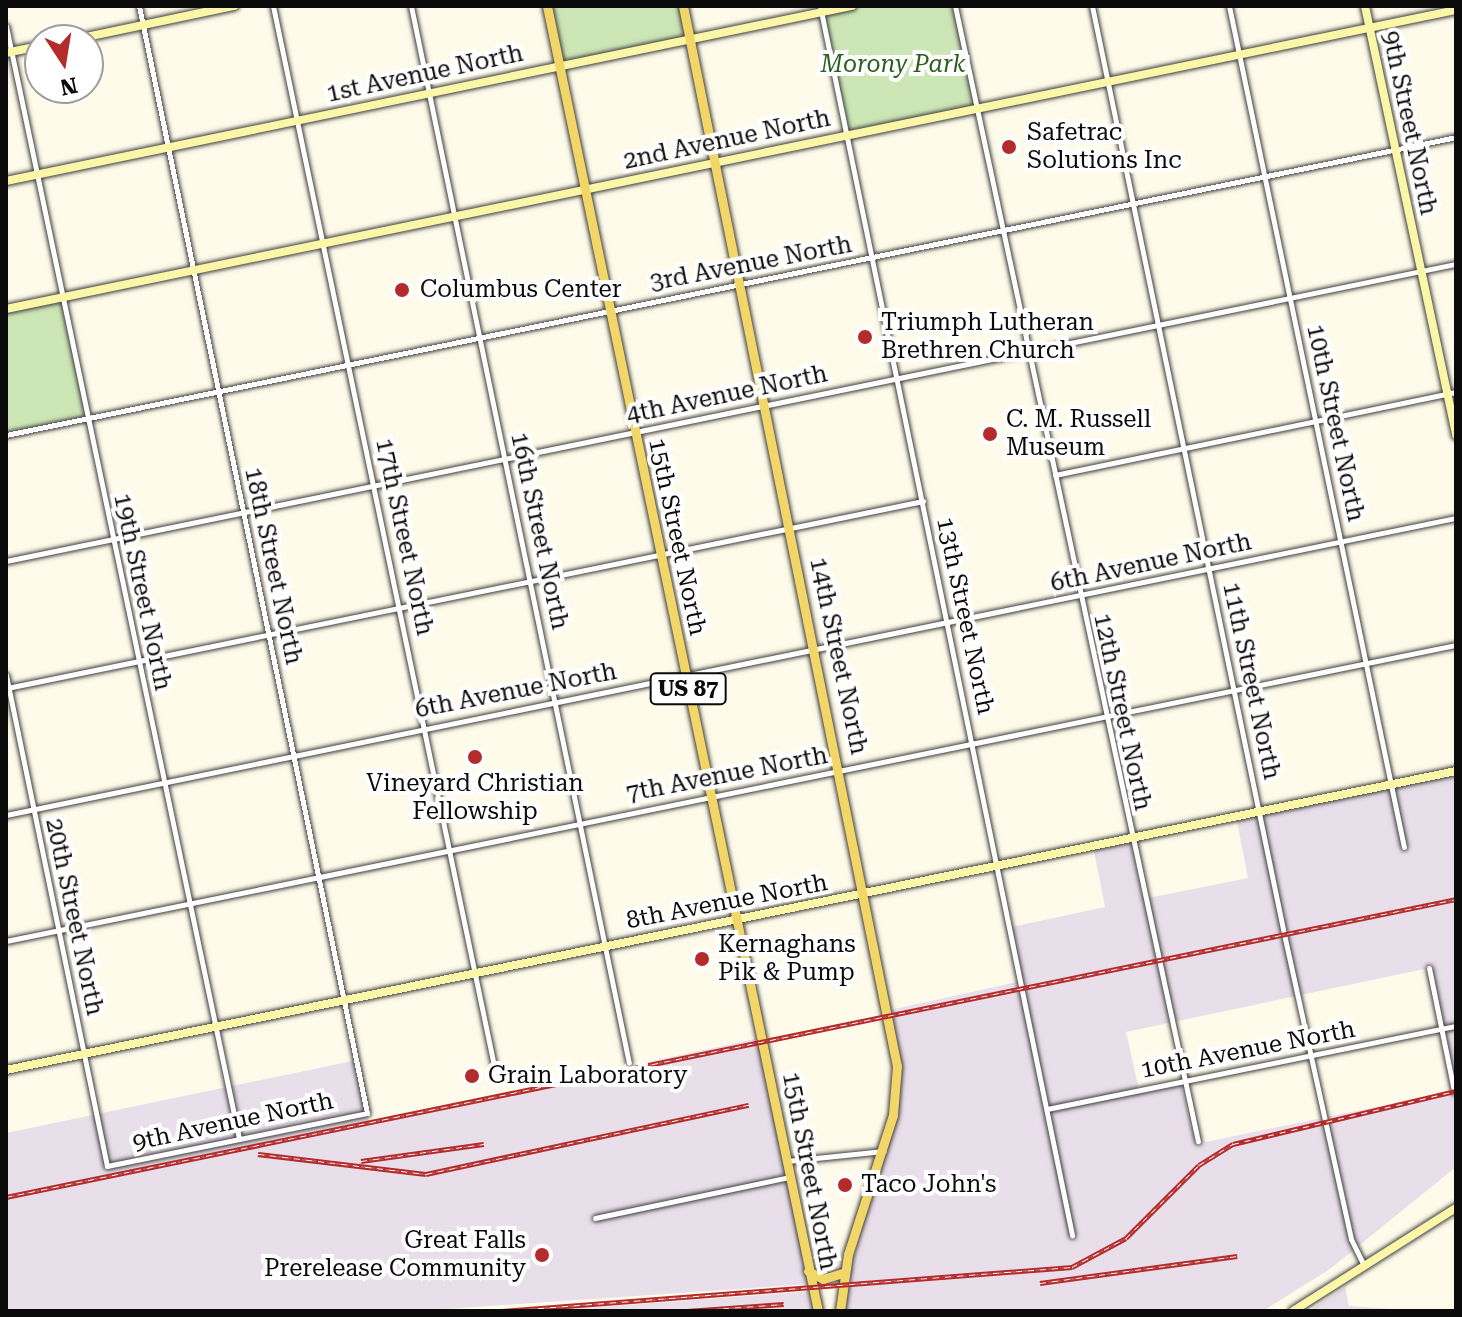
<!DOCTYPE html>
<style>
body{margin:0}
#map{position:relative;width:1462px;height:1317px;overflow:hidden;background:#fefbea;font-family:"Roboto Serif",serif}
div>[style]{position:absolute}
.industrial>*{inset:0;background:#e9dfea}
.green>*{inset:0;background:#cde6b6}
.roads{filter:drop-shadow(0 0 2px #3e3e3e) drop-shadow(0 0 2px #3e3e3e)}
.street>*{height:5px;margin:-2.5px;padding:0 2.5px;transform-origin:2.5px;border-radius:2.5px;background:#fff}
.secondary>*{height:8px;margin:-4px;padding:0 4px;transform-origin:4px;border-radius:4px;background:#fbf6a8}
.primary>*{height:9px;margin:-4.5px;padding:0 4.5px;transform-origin:4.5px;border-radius:4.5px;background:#f2d667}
.rail>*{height:5px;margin-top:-2.5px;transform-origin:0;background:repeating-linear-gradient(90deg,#fff 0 6px,#b42b2b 0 12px);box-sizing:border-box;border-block:2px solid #b42b2b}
.dots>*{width:22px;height:22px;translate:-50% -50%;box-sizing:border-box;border:4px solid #fff;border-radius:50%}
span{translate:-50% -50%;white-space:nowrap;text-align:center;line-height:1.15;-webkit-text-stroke:8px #fff;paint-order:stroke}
.shield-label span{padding:2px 6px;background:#fff;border:2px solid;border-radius:6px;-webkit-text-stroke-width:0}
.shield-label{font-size:22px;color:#0b0b0b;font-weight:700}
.park-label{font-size:24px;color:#2a5f1f;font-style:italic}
.street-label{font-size:24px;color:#0b0b0b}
.poi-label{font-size:24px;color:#0b0b0b}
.left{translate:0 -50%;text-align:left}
.right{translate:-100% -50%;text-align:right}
.frame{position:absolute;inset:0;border:8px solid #0b0b0b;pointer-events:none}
.north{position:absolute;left:24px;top:24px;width:80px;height:80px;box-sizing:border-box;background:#fff;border:2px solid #9d9d9d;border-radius:50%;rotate:168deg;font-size:22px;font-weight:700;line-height:32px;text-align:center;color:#0b0b0b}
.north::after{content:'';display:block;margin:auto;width:28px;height:36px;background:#b42b2b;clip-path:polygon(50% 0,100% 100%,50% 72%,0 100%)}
</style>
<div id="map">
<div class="industrial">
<div style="clip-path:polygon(evenodd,1454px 771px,1456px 1167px,1330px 1269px,1263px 1311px,840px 1311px,898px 1090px,890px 1010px,1021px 981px,1011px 927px,1105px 907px,1093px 846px,1130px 838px,1143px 899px,1248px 878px,1236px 817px,1454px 771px,1429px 968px,1453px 1091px,1206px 1142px,1194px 1137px,1180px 1082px,1139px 1090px,1126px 1032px,1429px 968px)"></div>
<div style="clip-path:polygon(764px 1037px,811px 1284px,416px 1311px,6px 1311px,6px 1133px,357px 1060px,369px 1122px)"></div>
<div style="clip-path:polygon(1345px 1287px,1349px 1306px,1422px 1311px,1309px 1311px)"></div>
<div style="clip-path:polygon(813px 1291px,818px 1311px,546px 1311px)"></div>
</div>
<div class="green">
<div style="clip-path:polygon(547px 6px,684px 6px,691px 39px,560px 67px)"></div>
<div style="clip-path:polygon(852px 6px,956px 6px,977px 108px,846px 136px,821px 12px)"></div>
<div style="clip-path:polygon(63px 297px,88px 417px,6px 435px,6px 309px)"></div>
</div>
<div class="roads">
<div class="street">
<div style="left:273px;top:6px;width:1092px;rotate:78.22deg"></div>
<div style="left:411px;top:6px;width:1079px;rotate:78.35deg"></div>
<div style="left:820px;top:6px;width:1255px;rotate:78.41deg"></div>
<div style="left:955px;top:6px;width:1161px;rotate:77.92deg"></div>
<div style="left:1092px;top:6px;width:948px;rotate:78.31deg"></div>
<div style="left:1284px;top:934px;width:312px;rotate:77.6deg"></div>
<div style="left:1351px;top:1239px;width:30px;rotate:64deg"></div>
<div style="left:1229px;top:6px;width:859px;rotate:78.25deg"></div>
<div style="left:6px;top:26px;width:1136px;rotate:78.17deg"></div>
<div style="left:6px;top:435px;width:1480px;rotate:-11.61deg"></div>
<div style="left:1055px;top:475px;width:409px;rotate:-11.7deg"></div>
<div style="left:6px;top:561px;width:1480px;rotate:-11.58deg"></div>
<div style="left:6px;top:675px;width:501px;rotate:78.38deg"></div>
<div style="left:107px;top:1166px;width:265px;rotate:-11.5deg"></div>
<div style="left:367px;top:1113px;width:1130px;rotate:-101.64deg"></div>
<div style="left:7px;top:688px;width:935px;rotate:-11.54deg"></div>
<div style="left:6px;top:815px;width:1480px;rotate:-11.58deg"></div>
<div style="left:6px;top:941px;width:1480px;rotate:-11.54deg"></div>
<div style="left:1429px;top:968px;width:126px;rotate:78.5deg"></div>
<div style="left:1047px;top:1109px;width:417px;rotate:-11.5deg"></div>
<div style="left:787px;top:1161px;width:97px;rotate:-5.9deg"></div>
<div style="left:595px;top:1218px;width:198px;rotate:-11.9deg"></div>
</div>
<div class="secondary">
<div style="left:1365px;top:6px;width:439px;rotate:78deg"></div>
<div style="left:72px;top:40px;width:166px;rotate:-11.9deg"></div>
<div style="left:6px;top:53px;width:35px;rotate:-12deg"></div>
<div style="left:6px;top:181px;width:864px;rotate:-11.69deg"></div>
<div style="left:6px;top:309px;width:1481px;rotate:-11.65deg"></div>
<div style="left:6px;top:1070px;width:1481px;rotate:-11.65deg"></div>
<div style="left:1293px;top:1311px;width:193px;rotate:-32.3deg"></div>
</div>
<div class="primary">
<div style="left:547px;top:6px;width:1333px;rotate:78.27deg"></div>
<div style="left:683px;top:6px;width:1081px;rotate:78.59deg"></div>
<div style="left:897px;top:1066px;width:49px;rotate:94.7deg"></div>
<div style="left:893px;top:1115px;width:146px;rotate:107.9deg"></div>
<div style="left:848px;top:1254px;width:58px;rotate:98deg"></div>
<div style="left:808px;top:1271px;width:17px;rotate:28deg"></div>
<div style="left:823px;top:1279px;width:21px;rotate:-17deg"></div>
</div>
</div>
<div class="rail">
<div style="left:258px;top:1154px;width:169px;rotate:6.8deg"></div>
<div style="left:426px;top:1174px;width:330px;rotate:-12.1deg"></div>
<div style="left:361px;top:1161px;width:124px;rotate:-7.9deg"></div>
<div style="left:6px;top:1197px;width:1480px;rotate:-11.61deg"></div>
<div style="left:1040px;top:1283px;width:199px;rotate:-7.8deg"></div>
<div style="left:502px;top:1311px;width:572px;rotate:-4.41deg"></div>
<div style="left:1072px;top:1267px;width:61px;rotate:-28.2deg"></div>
<div style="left:1126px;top:1238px;width:103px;rotate:-45deg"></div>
<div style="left:1199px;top:1165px;width:40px;rotate:-32deg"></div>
<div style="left:1233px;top:1144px;width:229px;rotate:-13.4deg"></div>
<div style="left:687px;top:1311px;width:97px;rotate:-4.1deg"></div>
</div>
<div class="dots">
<div style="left:1009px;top:147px;background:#b42b2b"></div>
<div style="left:402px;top:290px;background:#b42b2b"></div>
<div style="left:865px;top:337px;background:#b42b2b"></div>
<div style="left:990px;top:434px;background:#b42b2b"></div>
<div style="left:475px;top:757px;background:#b42b2b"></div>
<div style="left:702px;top:959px;background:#b42b2b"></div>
<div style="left:472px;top:1076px;background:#b42b2b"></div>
<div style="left:845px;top:1185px;background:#b42b2b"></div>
<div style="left:542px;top:1255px;background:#b42b2b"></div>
</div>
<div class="shield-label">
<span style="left:688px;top:689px">US 87</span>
</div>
<div class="park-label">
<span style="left:893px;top:65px">Morony Park</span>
</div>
<div class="street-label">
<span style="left:425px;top:74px;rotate:-12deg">1st Avenue North</span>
<span style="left:1409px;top:123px;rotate:78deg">9th Street North</span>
<span style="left:727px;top:140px;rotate:-12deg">2nd Avenue North</span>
<span style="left:751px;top:264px;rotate:-11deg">3rd Avenue North</span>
<span style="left:727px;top:395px;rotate:-12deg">4th Avenue North</span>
<span style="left:1335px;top:423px;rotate:78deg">10th Street North</span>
<span style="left:539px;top:531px;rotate:78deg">16th Street North</span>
<span style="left:404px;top:537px;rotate:78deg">17th Street North</span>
<span style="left:677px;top:537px;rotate:78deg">15th Street North</span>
<span style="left:1151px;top:563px;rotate:-12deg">6th Avenue North</span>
<span style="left:273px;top:566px;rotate:78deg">18th Street North</span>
<span style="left:142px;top:592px;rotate:78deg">19th Street North</span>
<span style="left:965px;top:616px;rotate:78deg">13th Street North</span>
<span style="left:838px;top:656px;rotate:78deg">14th Street North</span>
<span style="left:1251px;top:681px;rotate:78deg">11th Street North</span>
<span style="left:516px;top:691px;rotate:-11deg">6th Avenue North</span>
<span style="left:1122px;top:712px;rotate:78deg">12th Street North</span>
<span style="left:727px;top:775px;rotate:-11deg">7th Avenue North</span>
<span style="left:727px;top:902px;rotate:-11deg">8th Avenue North</span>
<span style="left:74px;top:917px;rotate:78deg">20th Street North</span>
<span style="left:1248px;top:1050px;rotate:-11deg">10th Avenue North</span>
<span style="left:233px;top:1122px;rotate:-12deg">9th Avenue North</span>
<span style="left:809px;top:1171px;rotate:79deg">15th Street North</span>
</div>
<div class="poi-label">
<span class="left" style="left:1027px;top:147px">Safetrac<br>Solutions Inc</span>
<span class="left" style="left:420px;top:290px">Columbus Center</span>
<span class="left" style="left:881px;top:337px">Triumph Lutheran<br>Brethren Church</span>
<span class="left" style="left:1006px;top:434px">C. M. Russell<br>Museum</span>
<span style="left:475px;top:798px">Vineyard Christian<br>Fellowship</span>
<span class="left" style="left:718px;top:959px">Kernaghans<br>Pik &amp; Pump</span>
<span class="left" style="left:488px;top:1076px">Grain Laboratory</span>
<span class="left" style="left:861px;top:1185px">Taco John's</span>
<span class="right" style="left:526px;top:1255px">Great Falls<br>Prerelease Community</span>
</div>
<div class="frame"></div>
<div class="north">N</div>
</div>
